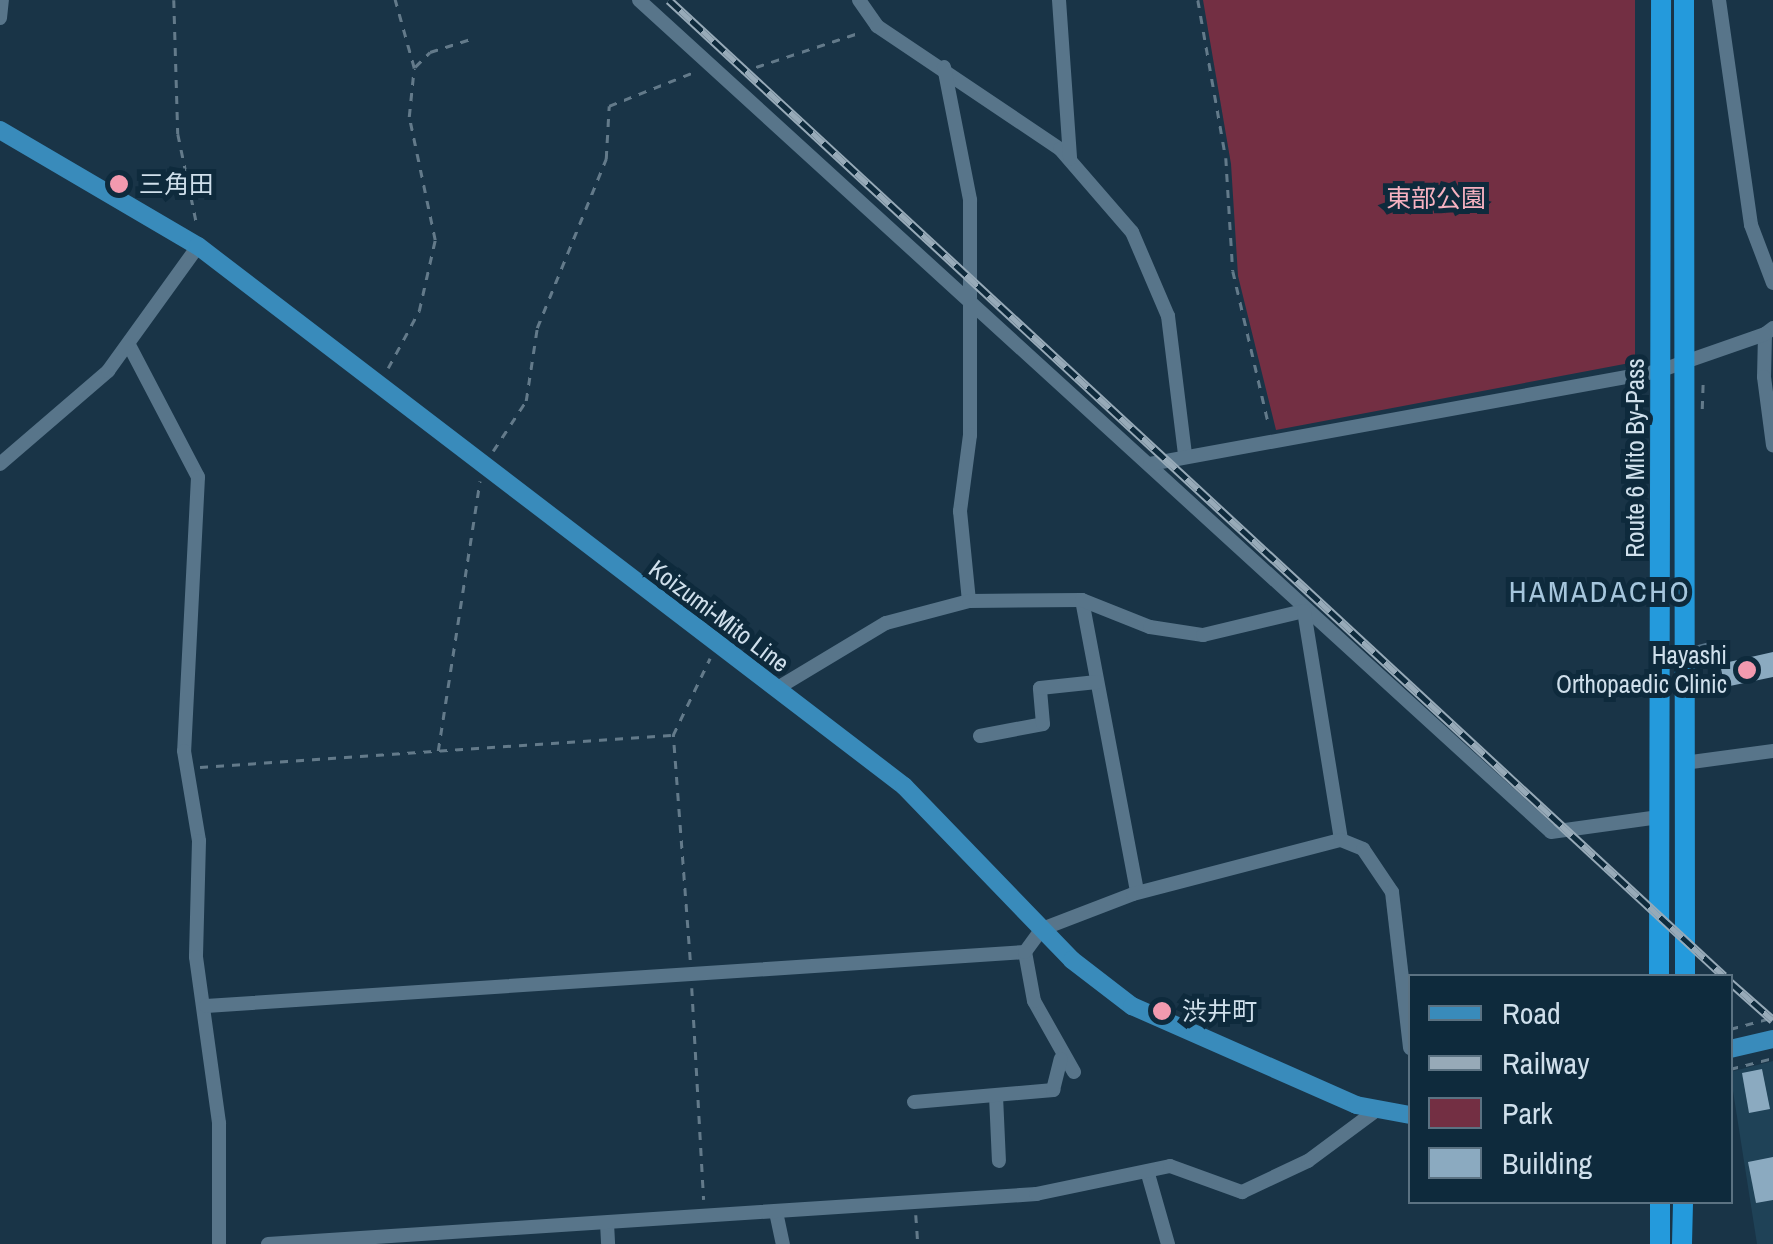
<!DOCTYPE html>
<meta charset="utf-8">
<style>
body{margin:0}
#map{position:relative;width:1773px;height:1244px;overflow:hidden;background:#193447;font-family:"Archivo Narrow","Noto Sans JP",sans-serif}
div>[style]{position:absolute}
.built>*{inset:0;background:#1f4257}
.green>*{inset:0;background:#732f43}
.building>*{inset:0;background:#8baac0}
.path>*{height:2.5px;margin-top:-1.25px;transform-origin:0;background:repeating-linear-gradient(90deg,#637a8a 0 8px,transparent 0 16px)}
.minor>*{height:14px;margin:-7px;padding:0 7px;transform-origin:7px;border-radius:7px;background:#58758a}
.major>*{height:18px;margin:-9px;padding:0 9px;transform-origin:9px;border-radius:9px;background:#398bbb}
.highway>*{height:20px;margin:-10px;padding:0 10px;transform-origin:10px;border-radius:10px;background:#249adc}
.rail>*{height:9px;margin-top:-4.5px;transform-origin:0;background:repeating-linear-gradient(90deg,#0e2a3c 0 15px,#97aab8 0 30px);box-sizing:border-box;border-block:2px solid #97aab8}
.dots>*{width:28px;height:28px;translate:-50% -50%;box-sizing:border-box;border:5px solid #0e2a3c;border-radius:50%}
span{translate:-50% -50%;white-space:nowrap;text-align:center;line-height:1.15;-webkit-text-stroke:10px #0e2a3c;paint-order:stroke}
.poi-label{font-size:25px;color:#cfdfeb}
.left{translate:0 -50%;text-align:left}
.right{translate:-100% -50%;text-align:right}
.park-label{font-size:25px;color:#f6b1c0}
.street-label{font-size:25px;color:#cfdfeb}
.quarter-label{font-size:30px;color:#a6c6dd;letter-spacing:2.5px}
.legend{position:absolute;left:1408px;top:974px;width:325px;height:230px;box-sizing:border-box;background:#0e2a3c;border:2px solid #5b7282;margin:0;padding:12px 18px;list-style:none;font-size:30px;color:#cfdfeb}
.legend li{display:flex;align-items:center;gap:20px;height:50px}
.legend b{width:50px;border:2px solid #5b7282}
</style>
<div id="map">
<div class="built">
<div style="clip-path:polygon(1773px 1061px,1773px 1244px,1757px 1244px,1730px 1072px)"></div>
</div>
<div class="green">
<div style="clip-path:polygon(1203px 0,1635px 0,1635px 362px,1276px 430px,1238px 276px,1231px 164px)"></div>
</div>
<div class="building">
<div style="clip-path:polygon(1773px 652px,1773px 677px,1725px 687px,1720px 664px)"></div>
<div style="clip-path:polygon(1762px 1069px,1770px 1109px,1749px 1113px,1742px 1073px)"></div>
<div style="clip-path:polygon(1773px 1157px,1773px 1200px,1756px 1203px,1748px 1162px)"></div>
</div>
<div class="path">
<div style="left:174px;top:0;width:134px;rotate:88.3deg"></div>
<div style="left:178px;top:134px;width:93px;rotate:78.2deg"></div>
<div style="left:1198px;top:0;width:160px;rotate:80deg"></div>
<div style="left:1226px;top:158px;width:113px;rotate:86.5deg"></div>
<div style="left:1233px;top:271px;width:159px;rotate:76.9deg"></div>
<div style="left:415px;top:67px;width:21px;rotate:-45deg"></div>
<div style="left:430px;top:52px;width:46px;rotate:-17.7deg"></div>
<div style="left:741px;top:72px;width:126px;rotate:-18.4deg"></div>
<div style="left:388px;top:368px;width:65px;rotate:-61.5deg"></div>
<div style="left:419px;top:311px;width:73px;rotate:-77.3deg"></div>
<div style="left:435px;top:240px;width:126px;rotate:-101.9deg"></div>
<div style="left:409px;top:117px;width:49px;rotate:-84.2deg"></div>
<div style="left:414px;top:68px;width:71px;rotate:-105.6deg"></div>
<div style="left:1702px;top:409px;width:29px;rotate:-88deg"></div>
<div style="left:493px;top:451px;width:60px;rotate:-56.6deg"></div>
<div style="left:526px;top:401px;width:74px;rotate:-81.4deg"></div>
<div style="left:537px;top:328px;width:183px;rotate:-67.8deg"></div>
<div style="left:606px;top:159px;width:53px;rotate:-86.8deg"></div>
<div style="left:609px;top:106px;width:92px;rotate:-21.8deg"></div>
<div style="left:438px;top:751px;width:273px;rotate:-81.2deg"></div>
<div style="left:200px;top:767px;width:472px;rotate:-3.9deg"></div>
<div style="left:690px;top:960px;width:226px;rotate:-94.3deg"></div>
<div style="left:673px;top:735px;width:85px;rotate:-64.3deg"></div>
<div style="left:692px;top:988px;width:212px;rotate:86.8deg"></div>
<div style="left:1730px;top:1029px;width:38px;rotate:-15deg"></div>
<div style="left:1730px;top:1069px;width:44px;rotate:-14.3deg"></div>
<div style="left:916px;top:1215px;width:29px;rotate:86deg"></div>
</div>
<div class="minor">
<div style="left:639px;top:0;width:1234px;rotate:42.37deg"></div>
<div style="left:1551px;top:832px;width:109px;rotate:-7.9deg"></div>
<div style="left:859px;top:0;width:32px;rotate:55deg"></div>
<div style="left:877px;top:26px;width:220px;rotate:33.9deg"></div>
<div style="left:1060px;top:149px;width:110px;rotate:49.1deg"></div>
<div style="left:1132px;top:232px;width:91px;rotate:66.8deg"></div>
<div style="left:1168px;top:316px;width:140px;rotate:83deg"></div>
<div style="left:1059px;top:0;width:159px;rotate:86deg"></div>
<div style="left:1719px;top:0;width:227px;rotate:81.9deg"></div>
<div style="left:1751px;top:225px;width:62px;rotate:69.2deg"></div>
<div style="left:0;top:18px;width:18px;rotate:-84deg"></div>
<div style="left:944px;top:67px;width:136px;rotate:78.9deg"></div>
<div style="left:970px;top:200px;width:235px;rotate:90deg"></div>
<div style="left:970px;top:435px;width:77px;rotate:97.5deg"></div>
<div style="left:960px;top:511px;width:90px;rotate:84.3deg"></div>
<div style="left:1773px;top:328px;width:10px;rotate:143deg"></div>
<div style="left:1765px;top:334px;width:43px;rotate:91.3deg"></div>
<div style="left:1764px;top:377px;width:69px;rotate:82.5deg"></div>
<div style="left:129px;top:345px;width:149px;rotate:62.4deg"></div>
<div style="left:198px;top:477px;width:274px;rotate:92.9deg"></div>
<div style="left:184px;top:751px;width:91px;rotate:80.5deg"></div>
<div style="left:199px;top:841px;width:116px;rotate:91.5deg"></div>
<div style="left:196px;top:957px;width:168px;rotate:82.1deg"></div>
<div style="left:219px;top:1123px;width:121px;rotate:90deg"></div>
<div style="left:0;top:464px;width:143px;rotate:-40.7deg"></div>
<div style="left:108px;top:371px;width:154px;rotate:-54.2deg"></div>
<div style="left:1150px;top:464px;width:517px;rotate:-10.35deg"></div>
<div style="left:1659px;top:371px;width:112px;rotate:-19.2deg"></div>
<div style="left:1082px;top:600px;width:297px;rotate:79.3deg"></div>
<div style="left:1684px;top:656px;width:35px;rotate:-15deg"></div>
<div style="left:776px;top:689px;width:128px;rotate:-31deg"></div>
<div style="left:886px;top:623px;width:86px;rotate:-14.8deg"></div>
<div style="left:969px;top:601px;width:113px;rotate:-0.5deg"></div>
<div style="left:1082px;top:600px;width:73px;rotate:21.7deg"></div>
<div style="left:1150px;top:627px;width:54px;rotate:8.6deg"></div>
<div style="left:1203px;top:635px;width:104px;rotate:-13.4deg"></div>
<div style="left:1304px;top:611px;width:232px;rotate:80.8deg"></div>
<div style="left:980px;top:736px;width:64px;rotate:-10.8deg"></div>
<div style="left:1043px;top:724px;width:36px;rotate:-95deg"></div>
<div style="left:1040px;top:688px;width:57px;rotate:-6deg"></div>
<div style="left:1684px;top:763px;width:90px;rotate:-7.7deg"></div>
<div style="left:206px;top:1006px;width:821px;rotate:-3.77deg"></div>
<div style="left:1074px;top:1072px;width:81px;rotate:-119.4deg"></div>
<div style="left:1034px;top:1001px;width:50px;rotate:-100.4deg"></div>
<div style="left:1025px;top:952px;width:29px;rotate:-54deg"></div>
<div style="left:1042px;top:929px;width:97px;rotate:-21deg"></div>
<div style="left:1133px;top:894px;width:215px;rotate:-14.6deg"></div>
<div style="left:1341px;top:840px;width:24px;rotate:22deg"></div>
<div style="left:1363px;top:849px;width:52px;rotate:56deg"></div>
<div style="left:1392px;top:892px;width:157px;rotate:83.4deg"></div>
<div style="left:996px;top:1096px;width:65px;rotate:87.4deg"></div>
<div style="left:914px;top:1102px;width:140px;rotate:-4.9deg"></div>
<div style="left:1053px;top:1090px;width:32px;rotate:-76deg"></div>
<div style="left:1148px;top:1174px;width:73px;rotate:74.1deg"></div>
<div style="left:776px;top:1212px;width:33px;rotate:78deg"></div>
<div style="left:607px;top:1223px;width:21px;rotate:87deg"></div>
<div style="left:268px;top:1244px;width:770px;rotate:-3.72deg"></div>
<div style="left:1036px;top:1194px;width:137px;rotate:-11.8deg"></div>
<div style="left:1170px;top:1166px;width:77px;rotate:19.9deg"></div>
<div style="left:1242px;top:1192px;width:73px;rotate:-25.2deg"></div>
<div style="left:1308px;top:1161px;width:82px;rotate:-36.6deg"></div>
</div>
<div class="major">
<div style="left:0;top:130px;width:229px;rotate:30.4deg"></div>
<div style="left:198px;top:246px;width:889px;rotate:37.41deg"></div>
<div style="left:904px;top:786px;width:242px;rotate:46deg"></div>
<div style="left:1072px;top:960px;width:76px;rotate:37.5deg"></div>
<div style="left:1132px;top:1006px;width:245px;rotate:23.8deg"></div>
<div style="left:1356px;top:1105px;width:55px;rotate:10.5deg"></div>
<div style="left:1730px;top:1049px;width:44px;rotate:-13.1deg"></div>
</div>
<div class="highway">
<div style="left:1684px;top:0;width:976px;rotate:89.94deg"></div>
<div style="left:1659px;top:976px;width:976px;rotate:-89.88deg"></div>
<div style="left:1660px;top:1202px;width:42px;rotate:90deg"></div>
<div style="left:1682px;top:1244px;width:42px;rotate:-88.6deg"></div>
</div>
<div class="rail">
<div style="left:669px;top:0;width:1437px;rotate:42.77deg"></div>
<div style="left:1730px;top:982px;width:57px;rotate:41.5deg"></div>
</div>
<div class="dots">
<div style="left:119px;top:184px;background:#f29aaf"></div>
<div style="left:1747px;top:670px;background:#f29aaf"></div>
<div style="left:1162px;top:1011px;background:#f29aaf"></div>
</div>
<div class="poi-label">
<span class="left" style="left:139px;top:184px">三角田</span>
<span class="right" style="left:1727px;top:670px">Hayashi<br>Orthopaedic Clinic</span>
<span class="left" style="left:1182px;top:1011px">渋井町</span>
</div>
<div class="park-label">
<span style="left:1436px;top:198px">東部公園</span>
</div>
<div class="street-label">
<span style="left:1635px;top:458px;rotate:-90deg">Route 6 Mito By-Pass</span>
<span style="left:719px;top:616px;rotate:37deg">Koizumi-Mito Line</span>
</div>
<div class="quarter-label">
<span style="left:1600px;top:591px">HAMADACHO</span>
</div>
<ul class="legend">
<li><b style="height:12px;background:#398bbb"></b>Road</li>
<li><b style="height:12px;background:#97aab8"></b>Railway</li>
<li><b style="height:28px;background:#732f43"></b>Park</li>
<li><b style="height:28px;background:#8baac0"></b>Building</li>
</ul>
</div>
